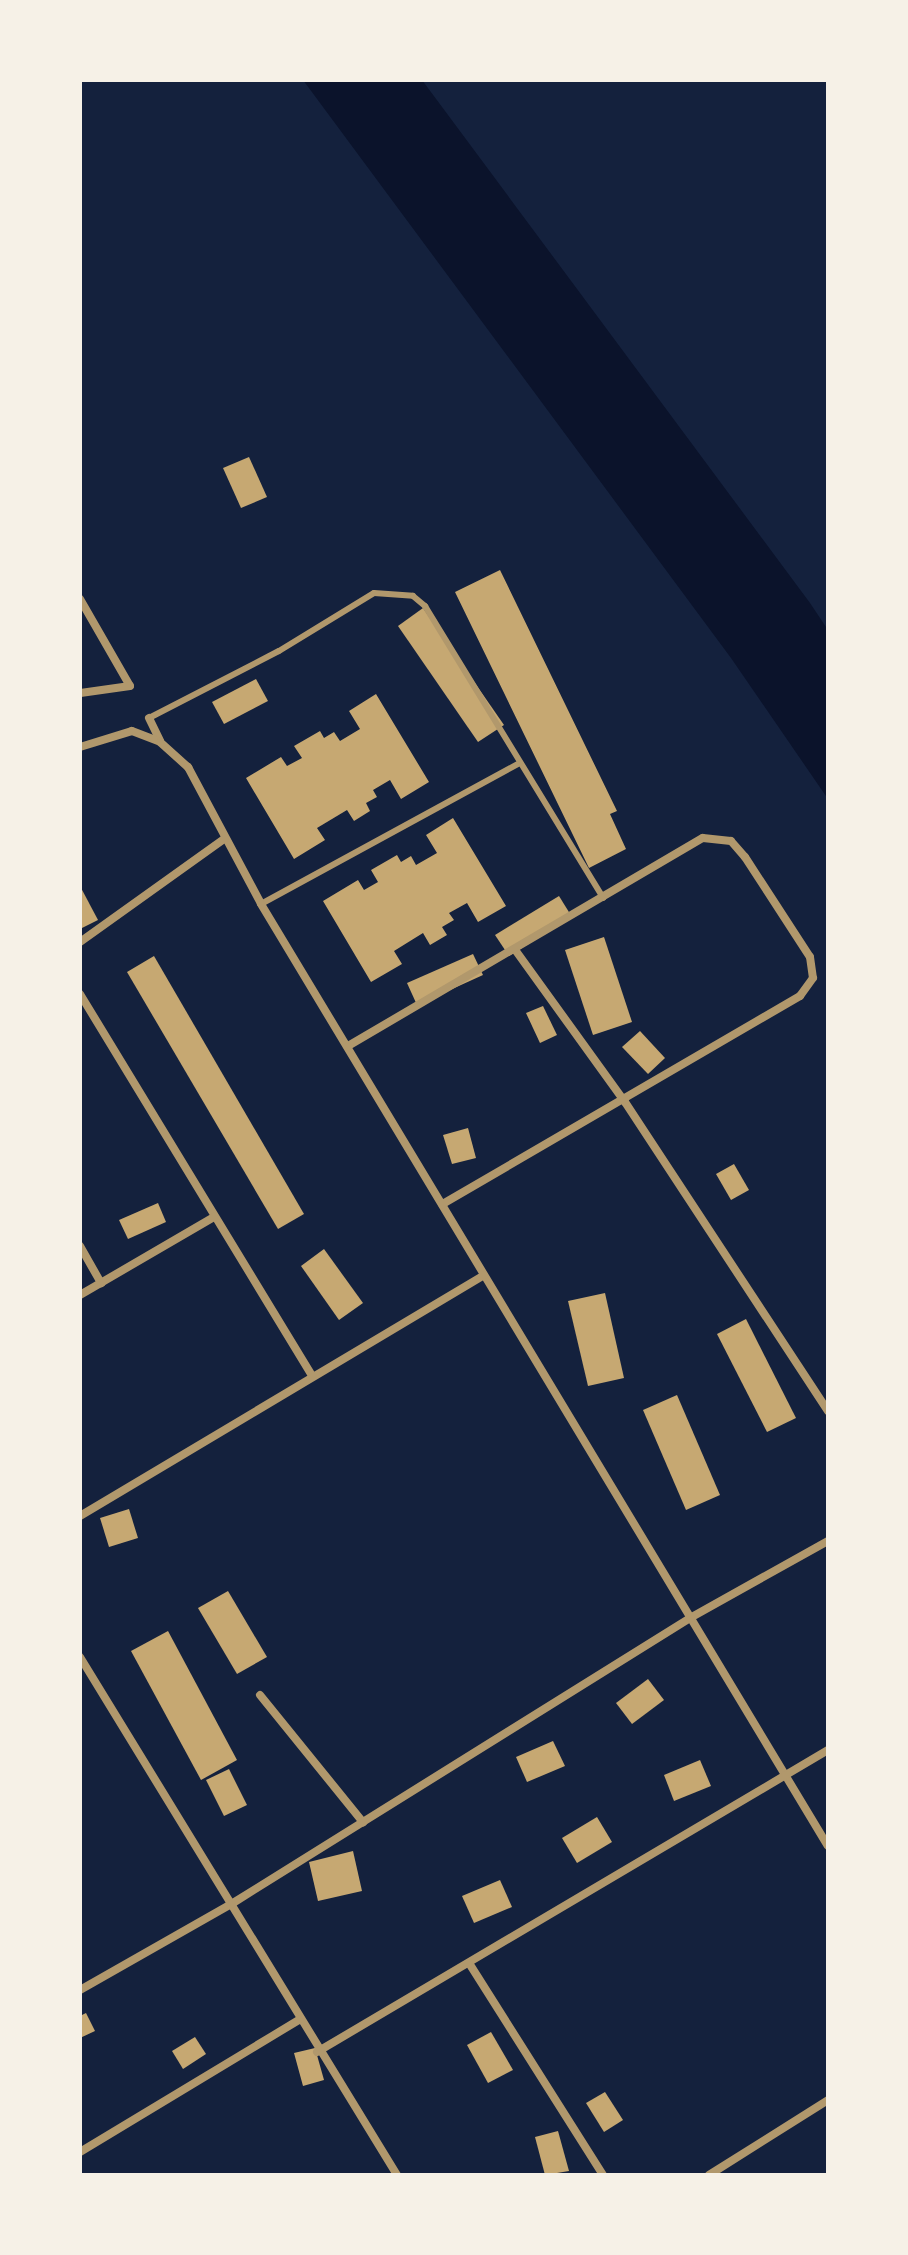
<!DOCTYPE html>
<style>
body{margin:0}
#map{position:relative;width:908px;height:2255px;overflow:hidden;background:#14213d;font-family:"Varela Round",sans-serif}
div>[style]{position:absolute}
.water>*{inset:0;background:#0b132b}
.building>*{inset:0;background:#c6a872}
.service>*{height:6px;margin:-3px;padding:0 3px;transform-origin:3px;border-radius:3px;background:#b1986c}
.minor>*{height:8px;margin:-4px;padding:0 4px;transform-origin:4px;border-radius:4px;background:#b1986c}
span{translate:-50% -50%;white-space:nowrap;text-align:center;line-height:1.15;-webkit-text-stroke:6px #f6f1e7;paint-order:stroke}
.frame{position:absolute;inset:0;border:82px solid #f6f1e7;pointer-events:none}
</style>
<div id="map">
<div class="water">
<div style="clip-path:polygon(303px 80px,422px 80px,810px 603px,828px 630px,828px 799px,731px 658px)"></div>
</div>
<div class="building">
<div style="clip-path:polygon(249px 457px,267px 497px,241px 508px,223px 468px)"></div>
<div style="clip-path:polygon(500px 570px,617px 811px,610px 814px,626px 849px,589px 868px,455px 592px)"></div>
<div style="clip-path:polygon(423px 608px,504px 725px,478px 742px,398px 626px)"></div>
<div style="clip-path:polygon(256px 679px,268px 701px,224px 724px,212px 702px)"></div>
<div style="clip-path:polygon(376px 694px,429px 782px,401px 799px,390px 780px,373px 790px,377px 797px,366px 803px,370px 811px,354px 821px,347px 810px,317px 828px,325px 840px,294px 859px,246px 778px,281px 757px,287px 766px,302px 758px,294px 746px,320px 731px,324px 738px,334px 732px,340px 741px,360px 729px,349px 711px)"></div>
<div style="clip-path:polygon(453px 818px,506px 906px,478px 922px,467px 903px,449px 913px,454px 920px,442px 927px,447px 935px,430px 945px,423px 933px,394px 951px,402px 964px,371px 982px,323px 901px,358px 880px,364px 890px,378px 882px,371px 870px,397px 855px,401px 862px,411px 856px,416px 865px,437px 853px,426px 835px)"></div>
<div style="clip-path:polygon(80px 886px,98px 920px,80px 929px)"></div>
<div style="clip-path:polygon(559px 896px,572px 917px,509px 956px,495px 935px)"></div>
<div style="clip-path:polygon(604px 937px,632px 1022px,593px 1035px,565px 950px)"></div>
<div style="clip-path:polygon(473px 954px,483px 975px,417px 1005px,407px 983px)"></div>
<div style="clip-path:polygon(154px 956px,304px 1214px,278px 1229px,127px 972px)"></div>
<div style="clip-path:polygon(543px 1006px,557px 1035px,540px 1043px,526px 1013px)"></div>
<div style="clip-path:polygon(640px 1031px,665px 1058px,648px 1074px,622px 1047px)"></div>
<div style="clip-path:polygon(468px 1128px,476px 1158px,452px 1164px,443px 1135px)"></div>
<div style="clip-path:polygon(734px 1164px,749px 1190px,731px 1200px,716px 1174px)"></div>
<div style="clip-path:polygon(158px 1203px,166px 1222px,128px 1239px,119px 1220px)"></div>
<div style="clip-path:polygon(324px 1249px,363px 1303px,339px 1320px,301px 1266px)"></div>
<div style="clip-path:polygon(605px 1293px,624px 1378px,588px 1386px,568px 1301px)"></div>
<div style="clip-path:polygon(746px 1319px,796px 1418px,767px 1432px,717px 1334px)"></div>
<div style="clip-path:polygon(677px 1395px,720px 1495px,686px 1510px,643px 1410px)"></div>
<div style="clip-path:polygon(129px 1509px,138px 1538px,109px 1547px,100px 1518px)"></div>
<div style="clip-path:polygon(228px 1591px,267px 1657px,237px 1674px,198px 1608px)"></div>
<div style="clip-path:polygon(168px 1631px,237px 1760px,201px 1780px,131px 1651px)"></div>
<div style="clip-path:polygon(648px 1679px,664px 1700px,632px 1724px,616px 1703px)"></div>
<div style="clip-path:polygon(553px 1741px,565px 1766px,527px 1782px,516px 1757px)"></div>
<div style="clip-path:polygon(700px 1760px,711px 1786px,674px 1801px,664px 1775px)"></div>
<div style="clip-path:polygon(229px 1769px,247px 1805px,224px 1816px,206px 1780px)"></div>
<div style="clip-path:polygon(597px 1817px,612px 1842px,577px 1863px,562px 1838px)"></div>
<div style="clip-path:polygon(353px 1851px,362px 1891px,318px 1901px,309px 1862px)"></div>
<div style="clip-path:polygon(500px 1880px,512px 1907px,474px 1923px,462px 1896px)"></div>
<div style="clip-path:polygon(86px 2013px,95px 2031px,80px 2038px,80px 2016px)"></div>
<div style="clip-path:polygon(491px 2032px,513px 2070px,488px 2083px,467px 2045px)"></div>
<div style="clip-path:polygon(195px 2037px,206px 2054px,183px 2069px,172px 2051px)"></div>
<div style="clip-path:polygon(315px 2048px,324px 2080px,303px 2086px,294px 2053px)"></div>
<div style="clip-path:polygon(605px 2092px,623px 2120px,604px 2132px,586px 2103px)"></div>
<div style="clip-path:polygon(558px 2131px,569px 2171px,545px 2175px,535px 2137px)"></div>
</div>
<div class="service">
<div style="left:149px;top:718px;width:146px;rotate:-27.3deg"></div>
<div style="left:279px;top:651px;width:111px;rotate:-31.4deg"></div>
<div style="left:374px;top:593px;width:39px;rotate:4deg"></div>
<div style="left:413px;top:596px;width:16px;rotate:40deg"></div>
<div style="left:425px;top:606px;width:342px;rotate:58.6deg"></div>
<div style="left:261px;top:904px;width:295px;rotate:-28.6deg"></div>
</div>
<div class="minor">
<div style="left:80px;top:599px;width:100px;rotate:60.1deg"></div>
<div style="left:130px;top:686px;width:50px;rotate:172deg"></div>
<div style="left:149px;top:718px;width:25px;rotate:64deg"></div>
<div style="left:80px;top:747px;width:54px;rotate:-17.1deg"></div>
<div style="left:132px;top:731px;width:30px;rotate:21deg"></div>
<div style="left:160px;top:742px;width:38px;rotate:42deg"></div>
<div style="left:188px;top:767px;width:155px;rotate:61.9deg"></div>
<div style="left:261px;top:904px;width:1099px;rotate:58.96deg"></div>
<div style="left:80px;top:942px;width:178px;rotate:-35.6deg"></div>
<div style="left:516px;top:951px;width:186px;rotate:54.2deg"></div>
<div style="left:625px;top:1102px;width:370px;rotate:56.7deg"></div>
<div style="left:80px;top:994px;width:446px;rotate:58.7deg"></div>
<div style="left:348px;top:1046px;width:411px;rotate:-30.4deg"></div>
<div style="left:703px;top:838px;width:28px;rotate:6deg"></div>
<div style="left:731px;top:841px;width:21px;rotate:49deg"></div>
<div style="left:745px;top:857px;width:119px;rotate:57deg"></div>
<div style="left:810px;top:957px;width:21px;rotate:82deg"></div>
<div style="left:813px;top:978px;width:22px;rotate:126deg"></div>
<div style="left:800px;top:996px;width:414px;rotate:149.8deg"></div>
<div style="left:80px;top:1246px;width:43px;rotate:60.4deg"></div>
<div style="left:80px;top:1295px;width:155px;rotate:-30.2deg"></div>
<div style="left:80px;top:1516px;width:470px;rotate:-30.8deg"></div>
<div style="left:80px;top:1657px;width:607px;rotate:58.53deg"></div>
<div style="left:260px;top:1695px;width:164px;rotate:51deg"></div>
<div style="left:469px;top:1963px;width:251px;rotate:57.7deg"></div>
<div style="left:80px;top:1990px;width:176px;rotate:-29.6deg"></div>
<div style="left:233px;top:1903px;width:539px;rotate:-31.95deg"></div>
<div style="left:690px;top:1618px;width:158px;rotate:-29.2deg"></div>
<div style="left:317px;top:2052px;width:594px;rotate:-30.58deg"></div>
<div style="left:80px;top:2152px;width:256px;rotate:-31.1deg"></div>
<div style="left:709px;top:2175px;width:141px;rotate:-32.2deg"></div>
</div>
<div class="frame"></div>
</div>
